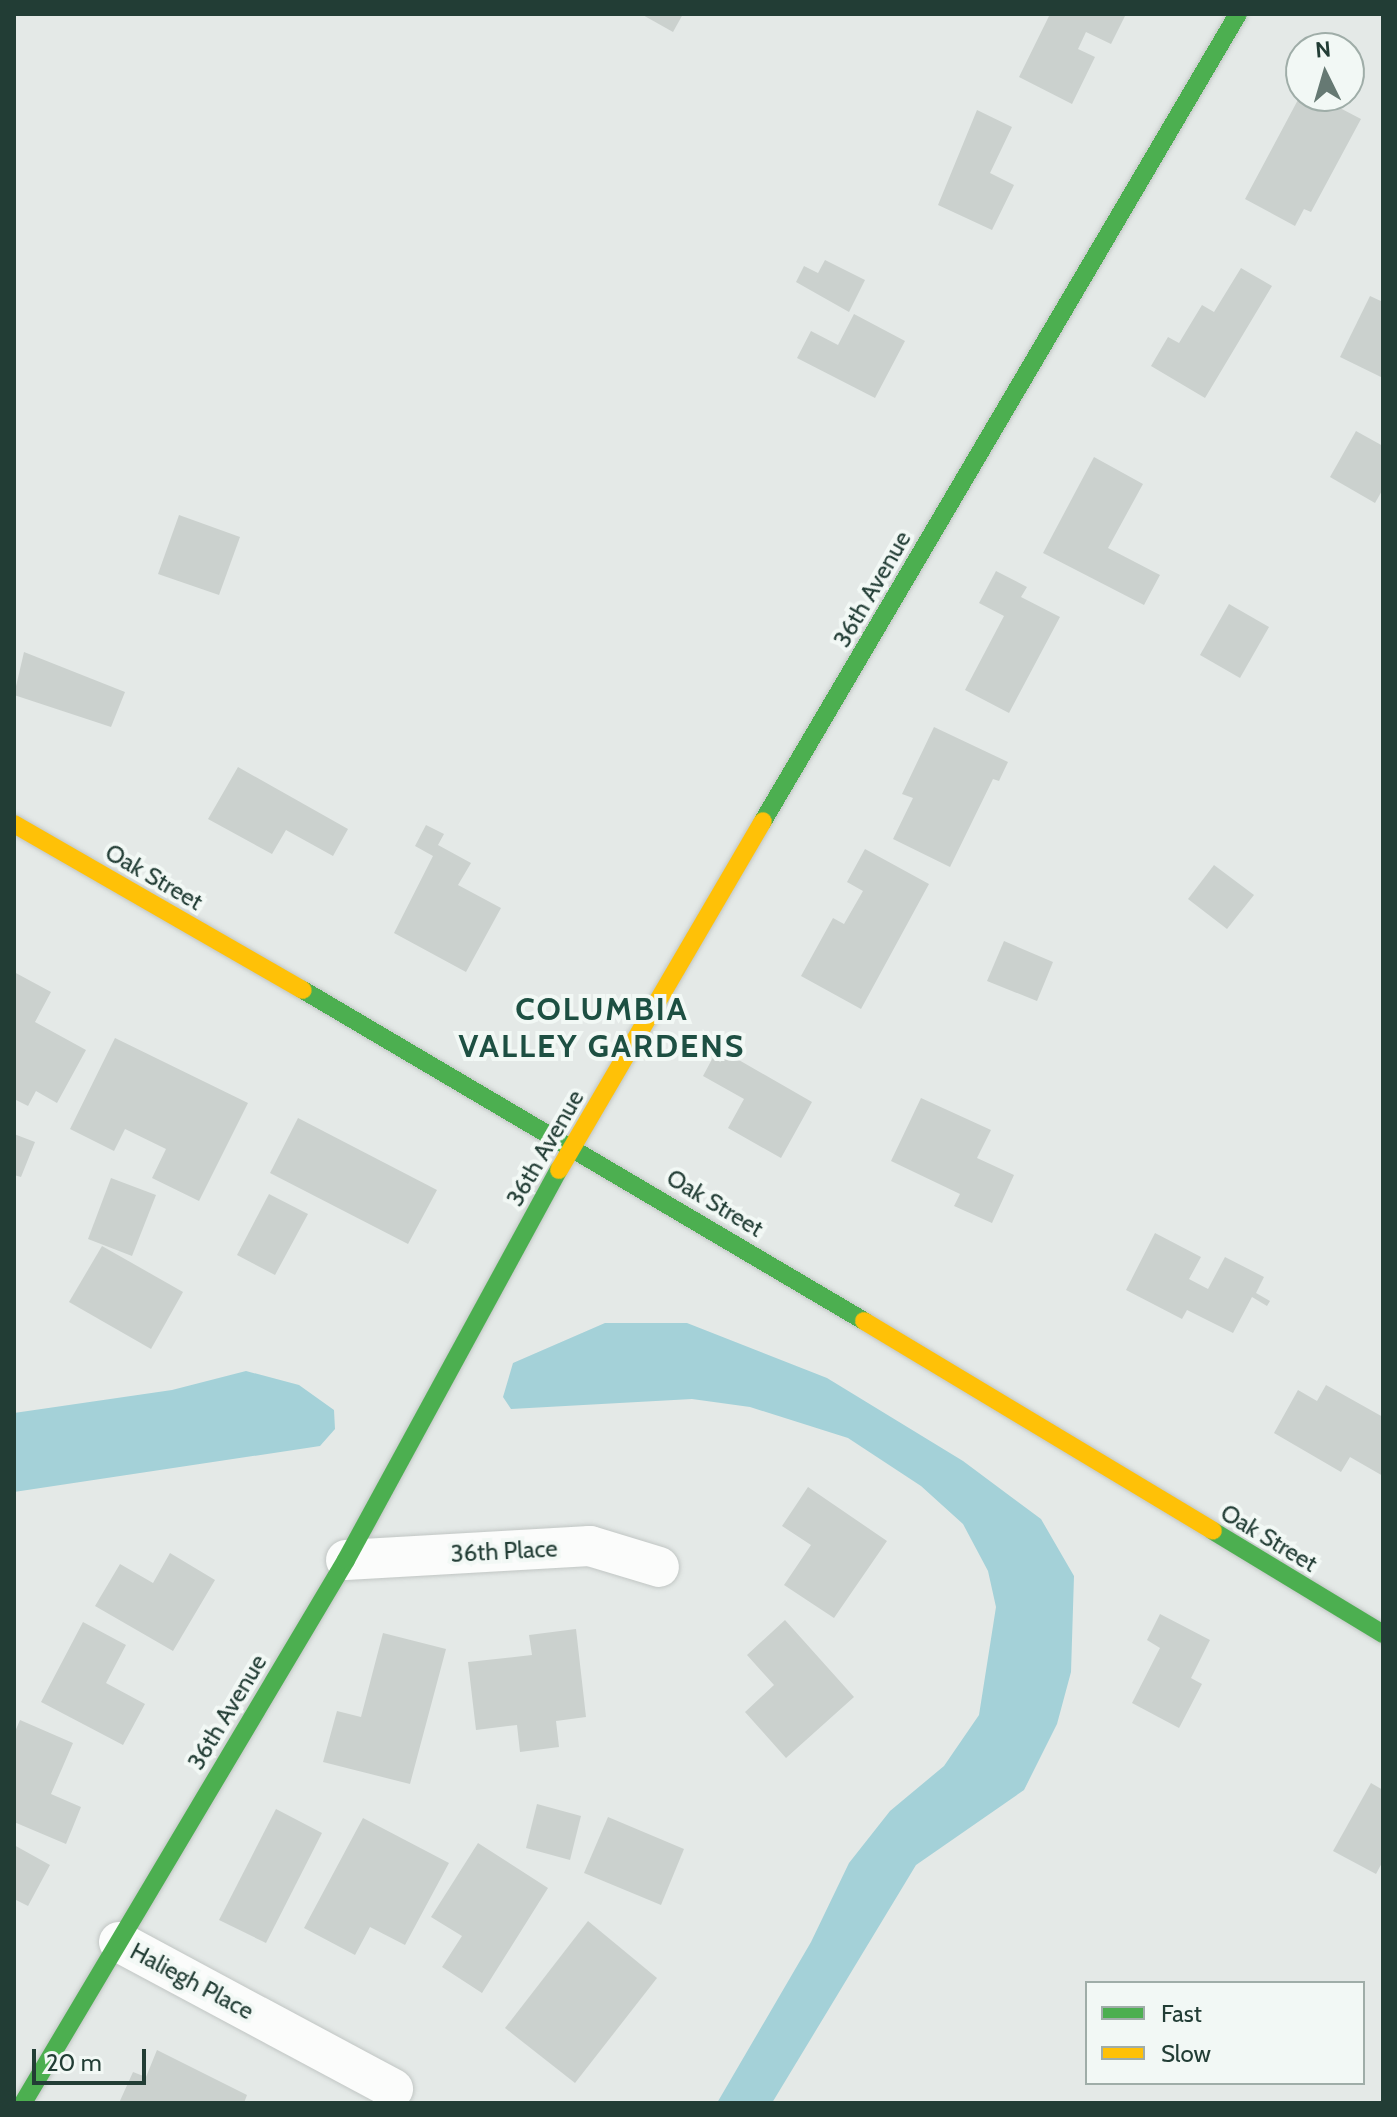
<!DOCTYPE html>
<style>
body{margin:0}
#map{position:relative;width:1397px;height:2117px;overflow:hidden;background:#e4e9e7;font-family:Cabin,sans-serif}
div>[style]{position:absolute}
.water>*{inset:0;background:#a4d1d8}
.building>*{inset:0;background:#cbd1ce}
.roads{filter:drop-shadow(0 0 2px #c1c6c4) drop-shadow(0 0 2px #c1c6c4)}
.street>*{height:40px;margin:-20px;padding:0 20px;transform-origin:20px;border-radius:20px;background:#fbfcfb}
.fast>*{height:18px;margin:-9px;padding:0 9px;transform-origin:9px;border-radius:9px;background:#4caf50}
.slow>*{height:18px;margin:-9px;padding:0 9px;transform-origin:9px;border-radius:9px;background:#ffc107}
span{translate:-50% -50%;white-space:nowrap;text-align:center;line-height:1.15;-webkit-text-stroke:8px #f2f8f5;paint-order:stroke}
.street-label{font-size:24px;color:#223d35}
.district-label{font-size:32px;color:#1d4f42;font-weight:700;letter-spacing:2px}
.frame{position:absolute;inset:0;border:16px solid #223d35;pointer-events:none}
.legend{position:absolute;left:1085px;top:1981px;width:280px;height:104px;box-sizing:border-box;background:#f2f8f5;border:2px solid #9fada8;margin:0;padding:10px 14px;list-style:none;font-size:24px;color:#223d35}
.legend li{display:flex;align-items:center;gap:16px;height:40px}
.legend b{width:40px;border:2px solid #9fada8}
.north{position:absolute;left:1285px;top:32px;width:80px;height:80px;box-sizing:border-box;background:#f2f8f5;border:2px solid #9fada8;border-radius:50%;rotate:355deg;font-size:22px;font-weight:700;line-height:32px;text-align:center;color:#223d35}
.north::after{content:'';display:block;margin:auto;width:28px;height:36px;background:#667973;clip-path:polygon(50% 0,100% 100%,50% 72%,0 100%)}
.scale{position:absolute;left:32px;top:2049px;width:114px;height:36px;box-sizing:border-box;border:4px solid #223d35;border-top:0;padding-left:10px;font-size:24px;line-height:28px;white-space:nowrap;color:#223d35;-webkit-text-stroke:6px #f2f8f5;paint-order:stroke}
</style>
<div id="map">
<div class="water">
<div style="clip-path:polygon(605px 1323px,687px 1323px,827px 1378px,963px 1461px,1041px 1519px,1074px 1576px,1071px 1672px,1057px 1724px,1024px 1790px,916px 1865px,772px 2103px,717px 2103px,811px 1942px,849px 1863px,890px 1811px,944px 1766px,979px 1715px,996px 1607px,988px 1571px,963px 1524px,921px 1486px,848px 1438px,750px 1407px,692px 1399px,511px 1409px,503px 1397px,513px 1363px)"></div>
<div style="clip-path:polygon(246px 1371px,299px 1385px,334px 1410px,335px 1429px,320px 1446px,14px 1492px,14px 1413px,172px 1390px)"></div>
</div>
<div class="building">
<div style="clip-path:polygon(641px 14px,683px 14px,673px 32px)"></div>
<div style="clip-path:polygon(1050px 14px,1126px 14px,1111px 44px,1086px 32px,1078px 49px,1095px 57px,1072px 104px,1019px 77px)"></div>
<div style="clip-path:polygon(1300px 96px,1317px 96px,1361px 119px,1311px 212px,1304px 209px,1295px 226px,1245px 199px)"></div>
<div style="clip-path:polygon(977px 110px,1012px 127px,990px 173px,1014px 185px,992px 230px,938px 205px)"></div>
<div style="clip-path:polygon(825px 260px,865px 280px,849px 312px,796px 282px,804px 266px,818px 273px)"></div>
<div style="clip-path:polygon(1241px 268px,1272px 286px,1205px 398px,1151px 366px,1168px 337px,1179px 343px,1202px 305px,1214px 312px)"></div>
<div style="clip-path:polygon(1370px 296px,1383px 302px,1383px 378px,1340px 357px)"></div>
<div style="clip-path:polygon(854px 314px,905px 341px,875px 398px,797px 358px,811px 331px,838px 345px)"></div>
<div style="clip-path:polygon(1356px 431px,1383px 446px,1383px 489px,1375px 503px,1330px 477px)"></div>
<div style="clip-path:polygon(1094px 457px,1143px 484px,1108px 548px,1160px 575px,1144px 605px,1043px 553px)"></div>
<div style="clip-path:polygon(179px 515px,240px 537px,219px 595px,158px 574px)"></div>
<div style="clip-path:polygon(996px 571px,1027px 587px,1021px 597px,1060px 617px,1009px 713px,965px 690px,1004px 616px,979px 603px)"></div>
<div style="clip-path:polygon(1229px 604px,1269px 627px,1240px 678px,1200px 655px)"></div>
<div style="clip-path:polygon(24px 652px,125px 692px,111px 727px,14px 695px)"></div>
<div style="clip-path:polygon(934px 727px,1008px 762px,999px 781px,993px 779px,950px 867px,893px 839px,913px 798px,902px 794px)"></div>
<div style="clip-path:polygon(238px 767px,348px 829px,333px 856px,286px 830px,272px 854px,208px 819px)"></div>
<div style="clip-path:polygon(426px 825px,444px 834px,438px 845px,471px 863px,458px 885px,501px 908px,466px 972px,394px 933px,433px 856px,415px 846px)"></div>
<div style="clip-path:polygon(865px 849px,929px 884px,861px 1009px,801px 976px,833px 918px,844px 924px,863px 891px,847px 882px)"></div>
<div style="clip-path:polygon(1214px 865px,1254px 895px,1227px 929px,1188px 899px)"></div>
<div style="clip-path:polygon(1004px 941px,1053px 962px,1037px 1001px,987px 981px)"></div>
<div style="clip-path:polygon(14px 972px,51px 992px,35px 1022px,86px 1050px,57px 1103px,36px 1091px,28px 1106px,14px 1099px)"></div>
<div style="clip-path:polygon(115px 1038px,248px 1103px,199px 1201px,152px 1178px,166px 1149px,125px 1129px,114px 1151px,70px 1129px)"></div>
<div style="clip-path:polygon(718px 1048px,812px 1102px,781px 1158px,728px 1128px,744px 1099px,703px 1076px)"></div>
<div style="clip-path:polygon(921px 1098px,991px 1130px,977px 1158px,1014px 1175px,992px 1223px,954px 1206px,960px 1194px,891px 1161px)"></div>
<div style="clip-path:polygon(298px 1118px,437px 1190px,408px 1244px,270px 1173px)"></div>
<div style="clip-path:polygon(14px 1134px,35px 1142px,21px 1177px,14px 1175px)"></div>
<div style="clip-path:polygon(111px 1178px,156px 1195px,132px 1256px,88px 1239px)"></div>
<div style="clip-path:polygon(269px 1194px,308px 1214px,275px 1275px,237px 1255px)"></div>
<div style="clip-path:polygon(1155px 1233px,1201px 1257px,1189px 1279px,1208px 1289px,1225px 1257px,1264px 1277px,1256px 1293px,1270px 1301px,1267px 1306px,1252px 1297px,1233px 1333px,1187px 1310px,1182px 1319px,1126px 1290px)"></div>
<div style="clip-path:polygon(102px 1246px,183px 1292px,151px 1349px,69px 1302px)"></div>
<div style="clip-path:polygon(1326px 1385px,1383px 1417px,1383px 1476px,1350px 1457px,1341px 1472px,1274px 1433px,1298px 1390px,1317px 1401px)"></div>
<div style="clip-path:polygon(808px 1487px,887px 1541px,834px 1618px,784px 1585px,811px 1545px,782px 1526px)"></div>
<div style="clip-path:polygon(170px 1553px,215px 1580px,173px 1651px,95px 1606px,120px 1564px,153px 1583px)"></div>
<div style="clip-path:polygon(1160px 1614px,1210px 1640px,1191px 1678px,1202px 1684px,1179px 1728px,1132px 1703px,1160px 1648px,1147px 1640px)"></div>
<div style="clip-path:polygon(785px 1620px,854px 1697px,786px 1758px,745px 1712px,774px 1685px,747px 1655px)"></div>
<div style="clip-path:polygon(83px 1622px,126px 1645px,106px 1683px,145px 1704px,123px 1745px,41px 1702px)"></div>
<div style="clip-path:polygon(576px 1629px,586px 1717px,556px 1721px,559px 1747px,520px 1752px,517px 1725px,476px 1730px,468px 1662px,532px 1655px,529px 1635px)"></div>
<div style="clip-path:polygon(383px 1633px,446px 1649px,410px 1784px,323px 1762px,337px 1711px,361px 1717px)"></div>
<div style="clip-path:polygon(20px 1720px,73px 1743px,51px 1794px,81px 1807px,66px 1844px,14px 1822px,14px 1734px)"></div>
<div style="clip-path:polygon(1371px 1783px,1383px 1790px,1383px 1861px,1376px 1874px,1333px 1851px)"></div>
<div style="clip-path:polygon(537px 1804px,581px 1816px,570px 1860px,526px 1848px)"></div>
<div style="clip-path:polygon(276px 1809px,322px 1833px,266px 1943px,219px 1920px)"></div>
<div style="clip-path:polygon(608px 1817px,684px 1849px,661px 1905px,584px 1873px)"></div>
<div style="clip-path:polygon(363px 1818px,449px 1863px,405px 1945px,370px 1927px,355px 1955px,304px 1928px)"></div>
<div style="clip-path:polygon(478px 1843px,548px 1888px,482px 1993px,442px 1967px,462px 1936px,431px 1917px)"></div>
<div style="clip-path:polygon(14px 1845px,50px 1865px,28px 1906px,14px 1899px)"></div>
<div style="clip-path:polygon(588px 1921px,657px 1978px,575px 2083px,505px 2028px)"></div>
<div style="clip-path:polygon(157px 2050px,247px 2095px,244px 2103px,119px 2103px,133px 2072px,146px 2077px)"></div>
</div>
<div class="roads">
<div class="street">
<div style="left:346px;top:1560px;width:244px;rotate:-3.3deg"></div>
<div style="left:590px;top:1546px;width:72px;rotate:16.9deg"></div>
<div style="left:119px;top:1942px;width:311px;rotate:28.2deg"></div>
</div>
<div class="fast">
<div style="left:763px;top:821px;width:936px;rotate:-59.52deg"></div>
<div style="left:303px;top:990px;width:651px;rotate:30.54deg"></div>
<div style="left:1213px;top:1531px;width:199px;rotate:31.2deg"></div>
<div style="left:23px;top:2103px;width:632px;rotate:-59.25deg"></div>
<div style="left:346px;top:1560px;width:444px;rotate:-61.4deg"></div>
</div>
<div class="slow">
<div style="left:14px;top:824px;width:333px;rotate:29.9deg"></div>
<div style="left:559px;top:1170px;width:404px;rotate:-59.7deg"></div>
<div style="left:864px;top:1321px;width:407px;rotate:31deg"></div>
</div>
</div>
<div class="street-label">
<span style="left:872px;top:589px;rotate:-60deg">36th Avenue</span>
<span style="left:154px;top:877px;rotate:30deg">Oak Street</span>
<span style="left:545px;top:1148px;rotate:-60deg">36th Avenue</span>
<span style="left:715px;top:1203px;rotate:31deg">Oak Street</span>
<span style="left:1269px;top:1538px;rotate:31deg">Oak Street</span>
<span style="left:504px;top:1551px;rotate:-3deg">36th Place</span>
<span style="left:227px;top:1712px;rotate:-59deg">36th Avenue</span>
<span style="left:192px;top:1981px;rotate:28deg">Haliegh Place</span>
</div>
<div class="district-label">
<span style="left:602px;top:1028px">COLUMBIA<br>VALLEY GARDENS</span>
</div>
<div class="frame"></div>
<ul class="legend">
<li><b style="height:10px;background:#4caf50"></b>Fast</li>
<li><b style="height:10px;background:#ffc107"></b>Slow</li>
</ul>
<div class="north">N</div>
<div class="scale">20 m</div>
</div>
